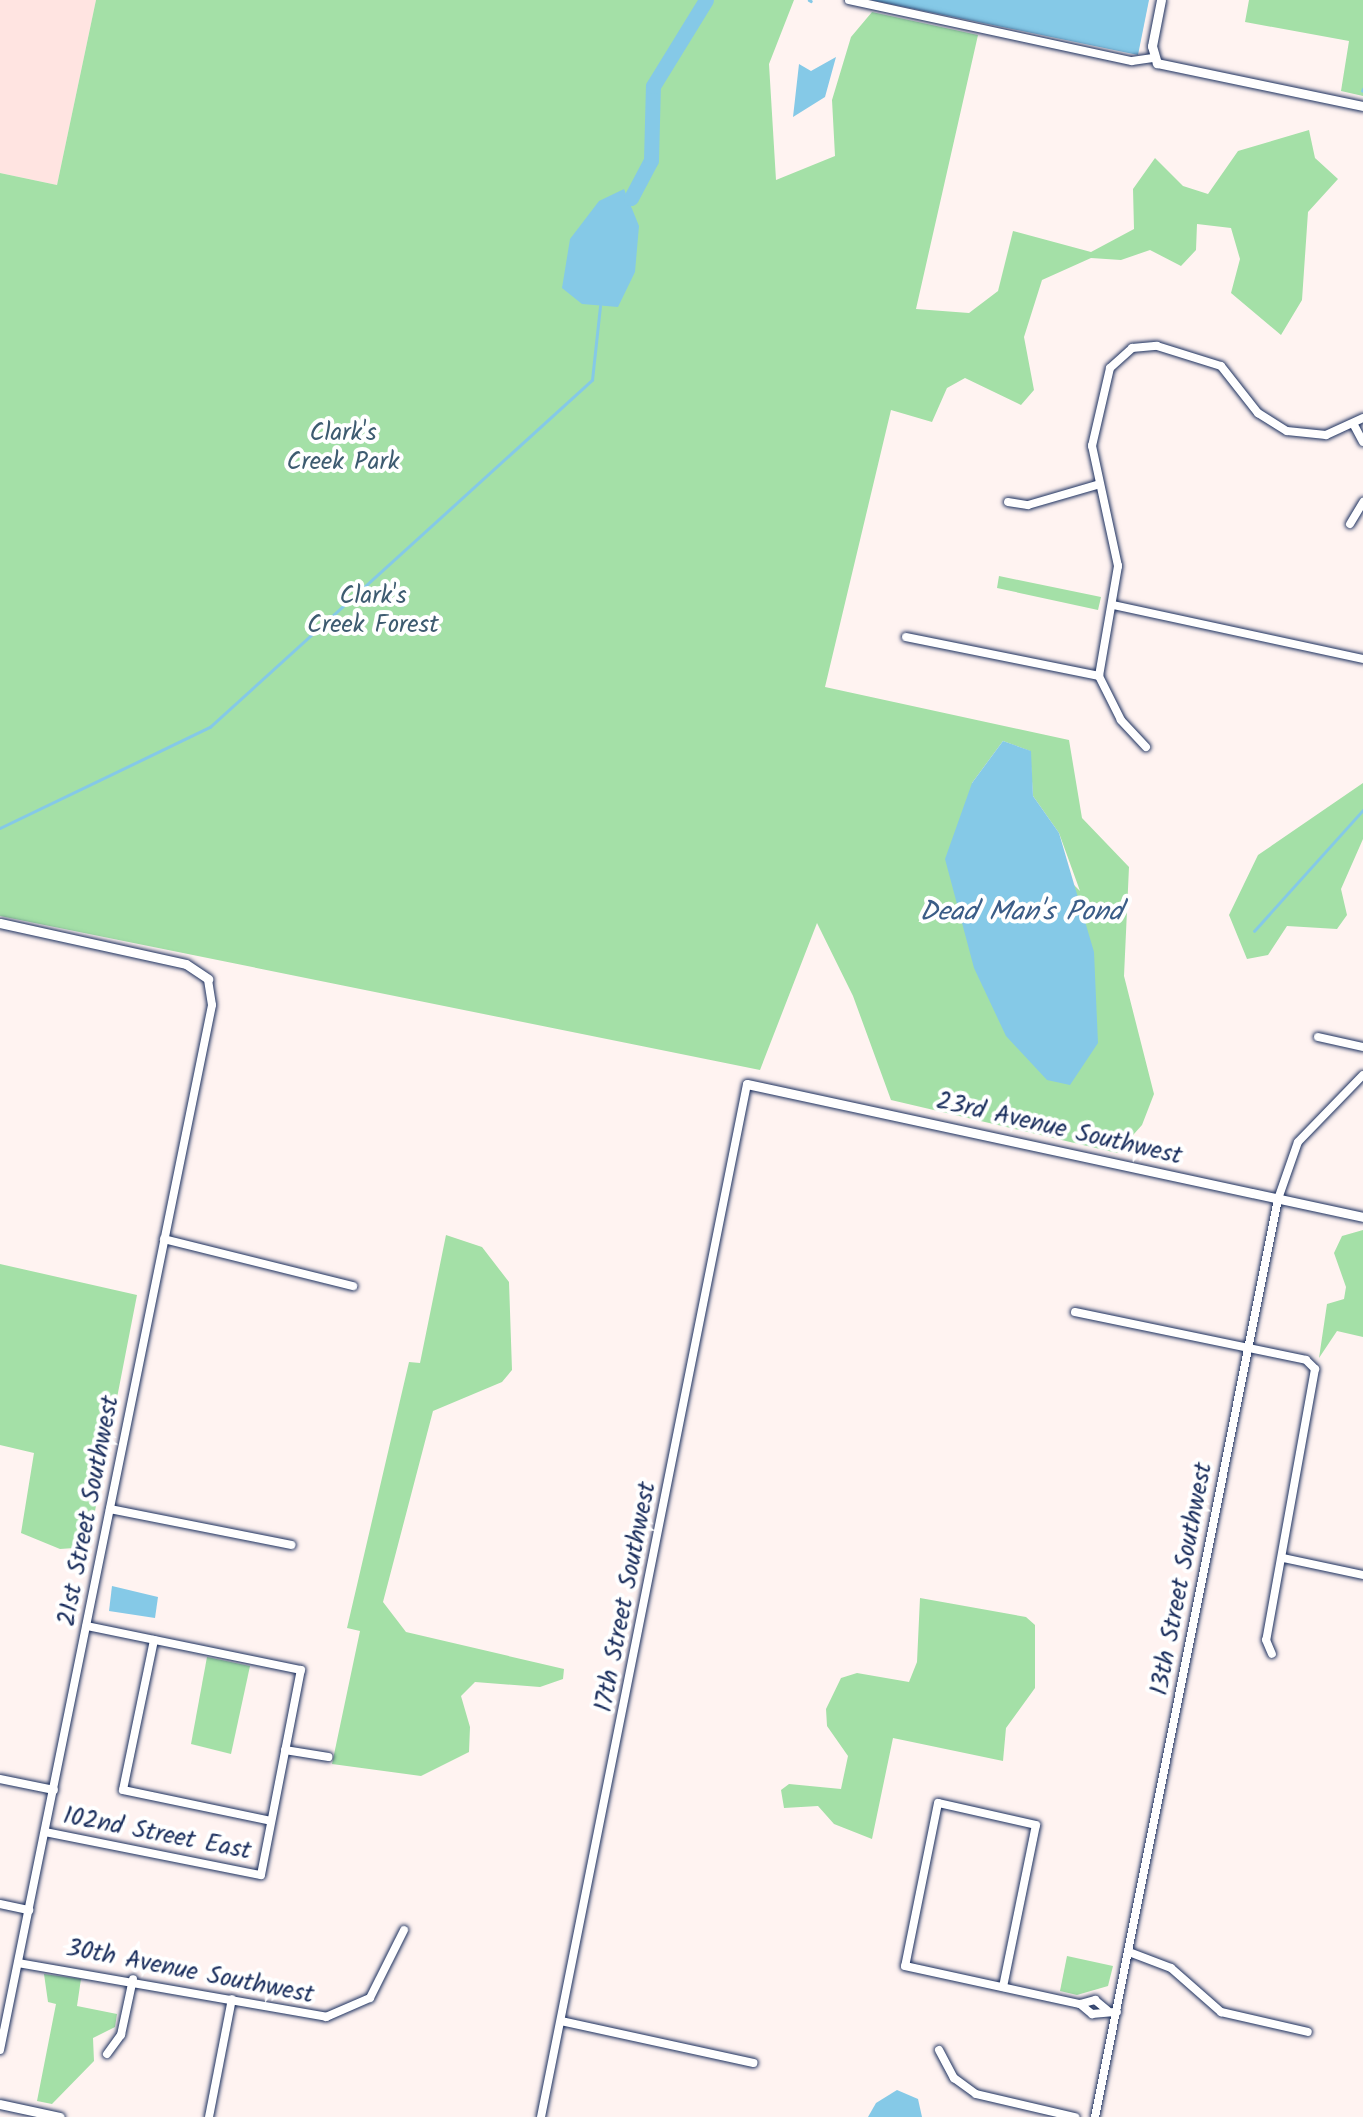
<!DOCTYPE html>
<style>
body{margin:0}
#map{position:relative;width:1363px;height:2117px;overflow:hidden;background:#fff3f1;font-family:Kalam,sans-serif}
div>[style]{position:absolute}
.built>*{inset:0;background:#ffe4e1}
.green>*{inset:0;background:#a4e0a7}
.water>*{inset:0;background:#85c9e7}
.stream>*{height:2.5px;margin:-1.25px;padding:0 1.25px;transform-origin:1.25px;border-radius:1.25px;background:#85c9e7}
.river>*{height:15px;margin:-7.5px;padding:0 7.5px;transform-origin:7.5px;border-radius:7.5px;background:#85c9e7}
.roads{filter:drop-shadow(0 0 2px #1b2f5e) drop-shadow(0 0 2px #1b2f5e)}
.minor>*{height:8px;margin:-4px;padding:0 4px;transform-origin:4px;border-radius:4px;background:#fff}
.tertiary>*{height:9px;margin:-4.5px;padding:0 4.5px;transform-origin:4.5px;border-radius:4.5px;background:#fff}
span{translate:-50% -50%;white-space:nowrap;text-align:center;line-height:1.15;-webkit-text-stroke:8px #fff;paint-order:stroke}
.park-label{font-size:25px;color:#3d5b70}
.street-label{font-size:25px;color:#1b2f5e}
.water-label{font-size:28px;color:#3b5d87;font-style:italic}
</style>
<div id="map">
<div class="built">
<div style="clip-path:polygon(0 0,96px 0,57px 185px,0 173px)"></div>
</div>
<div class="green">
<div style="clip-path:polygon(evenodd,96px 0,794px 0,769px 64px,776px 180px,835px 156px,832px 100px,851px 37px,872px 12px,978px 35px,916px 309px,969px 313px,998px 291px,1013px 231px,1091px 252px,1134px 229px,1133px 189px,1155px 158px,1183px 186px,1208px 194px,1238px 151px,1309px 130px,1315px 158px,1338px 179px,1308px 212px,1302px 300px,1281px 335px,1231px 293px,1240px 259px,1231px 228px,1197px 224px,1196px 250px,1181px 266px,1150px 250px,1121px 260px,1091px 258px,1042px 280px,1024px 337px,1034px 390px,1021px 405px,965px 378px,947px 388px,932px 422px,891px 410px,825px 687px,1069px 740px,1082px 818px,1129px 867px,1124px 976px,1154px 1094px,1142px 1125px,1117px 1153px,891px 1100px,853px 996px,817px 923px,760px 1070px,0 916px,0 173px,57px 185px,96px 0,1003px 741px,1030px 751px,1033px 796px,1059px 833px,1080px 891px,972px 783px,1003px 741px)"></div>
<div style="clip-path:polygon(1249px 0,1363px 0,1363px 96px,1341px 91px,1349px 41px,1245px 22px)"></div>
<div style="clip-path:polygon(999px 576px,1101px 597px,1098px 610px,997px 588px)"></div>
<div style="clip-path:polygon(1363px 783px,1363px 839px,1341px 889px,1347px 915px,1337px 929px,1287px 926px,1268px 955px,1247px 959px,1229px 915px,1258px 855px)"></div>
<div style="clip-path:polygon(1363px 1230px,1363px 1337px,1337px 1331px,1319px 1358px,1327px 1304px,1344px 1299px,1346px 1287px,1334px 1253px,1342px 1236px)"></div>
<div style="clip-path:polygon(446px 1235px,482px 1247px,509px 1282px,512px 1370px,502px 1382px,433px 1411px,383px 1602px,406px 1632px,564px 1669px,563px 1679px,540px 1687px,475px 1682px,461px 1696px,470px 1727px,469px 1752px,421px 1776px,332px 1764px,360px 1631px,347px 1628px,409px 1362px,420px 1363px)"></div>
<div style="clip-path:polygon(0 1264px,137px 1295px,88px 1547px,60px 1549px,21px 1533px,34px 1453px,0 1445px)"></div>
<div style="clip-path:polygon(920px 1598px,1026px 1617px,1035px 1625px,1035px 1688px,1006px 1728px,1003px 1761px,893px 1738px,872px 1839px,834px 1824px,818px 1806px,784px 1808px,781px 1790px,789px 1784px,841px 1789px,848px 1756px,827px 1726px,826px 1709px,841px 1678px,857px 1673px,909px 1682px,917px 1662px)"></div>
<div style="clip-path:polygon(207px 1657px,250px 1666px,231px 1754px,191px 1744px)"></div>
<div style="clip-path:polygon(1067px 1956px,1113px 1966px,1108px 1986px,1077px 1995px,1060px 1991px)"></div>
<div style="clip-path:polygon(44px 1974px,81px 1979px,77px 2006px,117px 2014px,115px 2027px,93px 2038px,94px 2061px,52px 2104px,37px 2101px,56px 2004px,48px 2002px)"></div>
</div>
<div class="water">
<div style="clip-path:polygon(871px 0,1149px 0,1138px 55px)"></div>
<div style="clip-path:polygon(836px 57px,825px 97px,793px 117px,799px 64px,811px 71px)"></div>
<div style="clip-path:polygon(624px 189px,639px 226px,635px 272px,618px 307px,582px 304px,562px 288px,570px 239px,599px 201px)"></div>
<div style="clip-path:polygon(1003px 741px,1031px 751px,1033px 796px,1059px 833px,1094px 952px,1098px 1043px,1070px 1085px,1047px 1080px,1006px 1036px,974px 968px,945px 859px,972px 783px)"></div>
<div style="clip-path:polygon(112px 1586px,158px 1597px,155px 1618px,109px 1611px)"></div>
<div style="clip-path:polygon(897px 2090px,918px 2099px,922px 2117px,868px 2117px,876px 2103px)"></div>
</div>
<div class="stream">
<div style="left:809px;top:0;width:2px;rotate:27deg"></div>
<div style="left:1362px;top:91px;width:2px;rotate:-63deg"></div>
<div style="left:0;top:828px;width:233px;rotate:-25.7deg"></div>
<div style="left:210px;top:727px;width:516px;rotate:-42.25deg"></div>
<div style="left:592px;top:380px;width:74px;rotate:-83.8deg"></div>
<div style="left:1254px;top:931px;width:163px;rotate:-48deg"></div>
</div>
<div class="river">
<div style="left:631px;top:198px;width:43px;rotate:-62.2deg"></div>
<div style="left:651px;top:160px;width:74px;rotate:-88.5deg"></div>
<div style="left:653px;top:86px;width:101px;rotate:-58.4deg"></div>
</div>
<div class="roads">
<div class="minor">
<div style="left:849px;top:0;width:289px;rotate:12.2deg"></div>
<div style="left:1132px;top:61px;width:21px;rotate:-8deg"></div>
<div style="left:1354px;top:425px;width:19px;rotate:62deg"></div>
<div style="left:1008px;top:502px;width:20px;rotate:9deg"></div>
<div style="left:1028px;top:505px;width:72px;rotate:-16.2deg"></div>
<div style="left:1350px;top:524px;width:26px;rotate:-59deg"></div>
<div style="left:1113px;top:605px;width:256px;rotate:12.2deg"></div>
<div style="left:906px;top:637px;width:197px;rotate:11.4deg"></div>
<div style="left:1146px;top:747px;width:37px;rotate:-133deg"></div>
<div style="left:1121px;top:720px;width:49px;rotate:-116.6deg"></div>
<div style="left:1099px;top:676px;width:112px;rotate:-80.2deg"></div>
<div style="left:1118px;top:566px;width:123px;rotate:-102.2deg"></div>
<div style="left:1092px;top:446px;width:80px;rotate:-77deg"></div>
<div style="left:1110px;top:368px;width:30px;rotate:-42deg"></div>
<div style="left:1132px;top:348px;width:25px;rotate:-5deg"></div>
<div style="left:1157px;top:346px;width:67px;rotate:17.4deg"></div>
<div style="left:1221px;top:366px;width:60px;rotate:51.8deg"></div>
<div style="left:1258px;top:413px;width:34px;rotate:32deg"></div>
<div style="left:1287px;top:431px;width:39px;rotate:6deg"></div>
<div style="left:1326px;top:435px;width:41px;rotate:-24.7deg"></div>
<div style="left:1318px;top:1037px;width:46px;rotate:12.5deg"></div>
<div style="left:164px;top:1239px;width:195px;rotate:14deg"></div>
<div style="left:1075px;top:1312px;width:236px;rotate:11.7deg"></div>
<div style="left:1306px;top:1360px;width:13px;rotate:45deg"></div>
<div style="left:1315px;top:1369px;width:275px;rotate:100.2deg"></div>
<div style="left:1266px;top:1640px;width:15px;rotate:67deg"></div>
<div style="left:110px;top:1509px;width:185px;rotate:11.2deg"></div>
<div style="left:1283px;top:1558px;width:82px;rotate:12deg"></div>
<div style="left:154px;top:1640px;width:153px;rotate:101.7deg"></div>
<div style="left:123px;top:1790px;width:151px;rotate:11.8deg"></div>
<div style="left:285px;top:1750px;width:44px;rotate:9.2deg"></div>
<div style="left:0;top:1779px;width:55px;rotate:11.5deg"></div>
<div style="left:45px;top:1832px;width:220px;rotate:11.3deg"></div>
<div style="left:261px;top:1875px;width:209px;rotate:-79deg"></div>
<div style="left:301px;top:1670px;width:219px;rotate:-168.4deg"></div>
<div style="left:0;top:1904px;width:30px;rotate:12deg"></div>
<div style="left:1129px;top:1952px;width:45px;rotate:20.9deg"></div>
<div style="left:1171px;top:1968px;width:67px;rotate:41.3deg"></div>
<div style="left:1221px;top:2012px;width:89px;rotate:12.9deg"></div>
<div style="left:18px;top:1963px;width:313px;rotate:9.9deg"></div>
<div style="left:326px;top:2017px;width:48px;rotate:-23.4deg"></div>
<div style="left:370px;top:1998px;width:76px;rotate:-63.4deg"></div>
<div style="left:1003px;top:1987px;width:165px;rotate:-78.5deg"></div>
<div style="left:1036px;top:1825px;width:100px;rotate:-167.3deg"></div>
<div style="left:938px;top:1803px;width:166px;rotate:101.4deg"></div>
<div style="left:905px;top:1966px;width:179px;rotate:12.3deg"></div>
<div style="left:1080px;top:2004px;width:16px;rotate:40deg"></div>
<div style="left:1092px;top:2014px;width:25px;rotate:-5deg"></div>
<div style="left:1080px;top:2004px;width:16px;rotate:-15deg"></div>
<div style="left:1095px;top:2000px;width:16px;rotate:40deg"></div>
<div style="left:561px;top:2021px;width:197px;rotate:12.3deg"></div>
<div style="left:0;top:2050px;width:1066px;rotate:-78.53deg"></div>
<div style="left:212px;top:1005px;width:26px;rotate:-99deg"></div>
<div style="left:939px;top:2050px;width:32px;rotate:62deg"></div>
<div style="left:954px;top:2078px;width:27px;rotate:36deg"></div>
<div style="left:976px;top:2094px;width:102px;rotate:13.1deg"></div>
<div style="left:107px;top:2054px;width:24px;rotate:-54deg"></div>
<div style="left:121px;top:2035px;width:57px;rotate:-77.9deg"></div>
<div style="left:209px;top:2117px;width:120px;rotate:-79deg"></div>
<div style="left:541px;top:2117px;width:1053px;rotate:-78.72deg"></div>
<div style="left:1095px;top:2117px;width:936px;rotate:-78.73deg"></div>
<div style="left:1278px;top:1199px;width:60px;rotate:-70.7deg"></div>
<div style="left:1298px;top:1142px;width:93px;rotate:-45.9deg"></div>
</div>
<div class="tertiary">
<div style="left:1161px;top:0;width:47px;rotate:101.1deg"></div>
<div style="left:1152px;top:46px;width:18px;rotate:74deg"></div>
<div style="left:1157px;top:63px;width:210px;rotate:11.8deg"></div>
<div style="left:0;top:923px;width:190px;rotate:12.4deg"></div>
<div style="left:186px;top:964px;width:27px;rotate:34deg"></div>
<div style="left:747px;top:1084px;width:630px;rotate:12.18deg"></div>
<div style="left:0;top:2104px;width:61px;rotate:12.2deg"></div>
</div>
</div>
<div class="park-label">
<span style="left:343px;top:448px">Clark's<br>Creek Park</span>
<span style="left:373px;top:611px">Clark's<br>Creek Forest</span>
</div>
<div class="street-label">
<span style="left:1059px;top:1129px;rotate:13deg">23rd Avenue Southwest</span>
<span style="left:89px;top:1511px;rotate:-79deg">21st Street Southwest</span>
<span style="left:1182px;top:1579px;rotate:-79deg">13th Street Southwest</span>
<span style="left:626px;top:1597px;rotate:-79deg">17th Street Southwest</span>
<span style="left:157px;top:1834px;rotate:11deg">102nd Street East</span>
<span style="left:190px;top:1972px;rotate:11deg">30th Avenue Southwest</span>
</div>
<div class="water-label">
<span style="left:1021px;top:913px">Dead Man's Pond</span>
</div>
</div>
